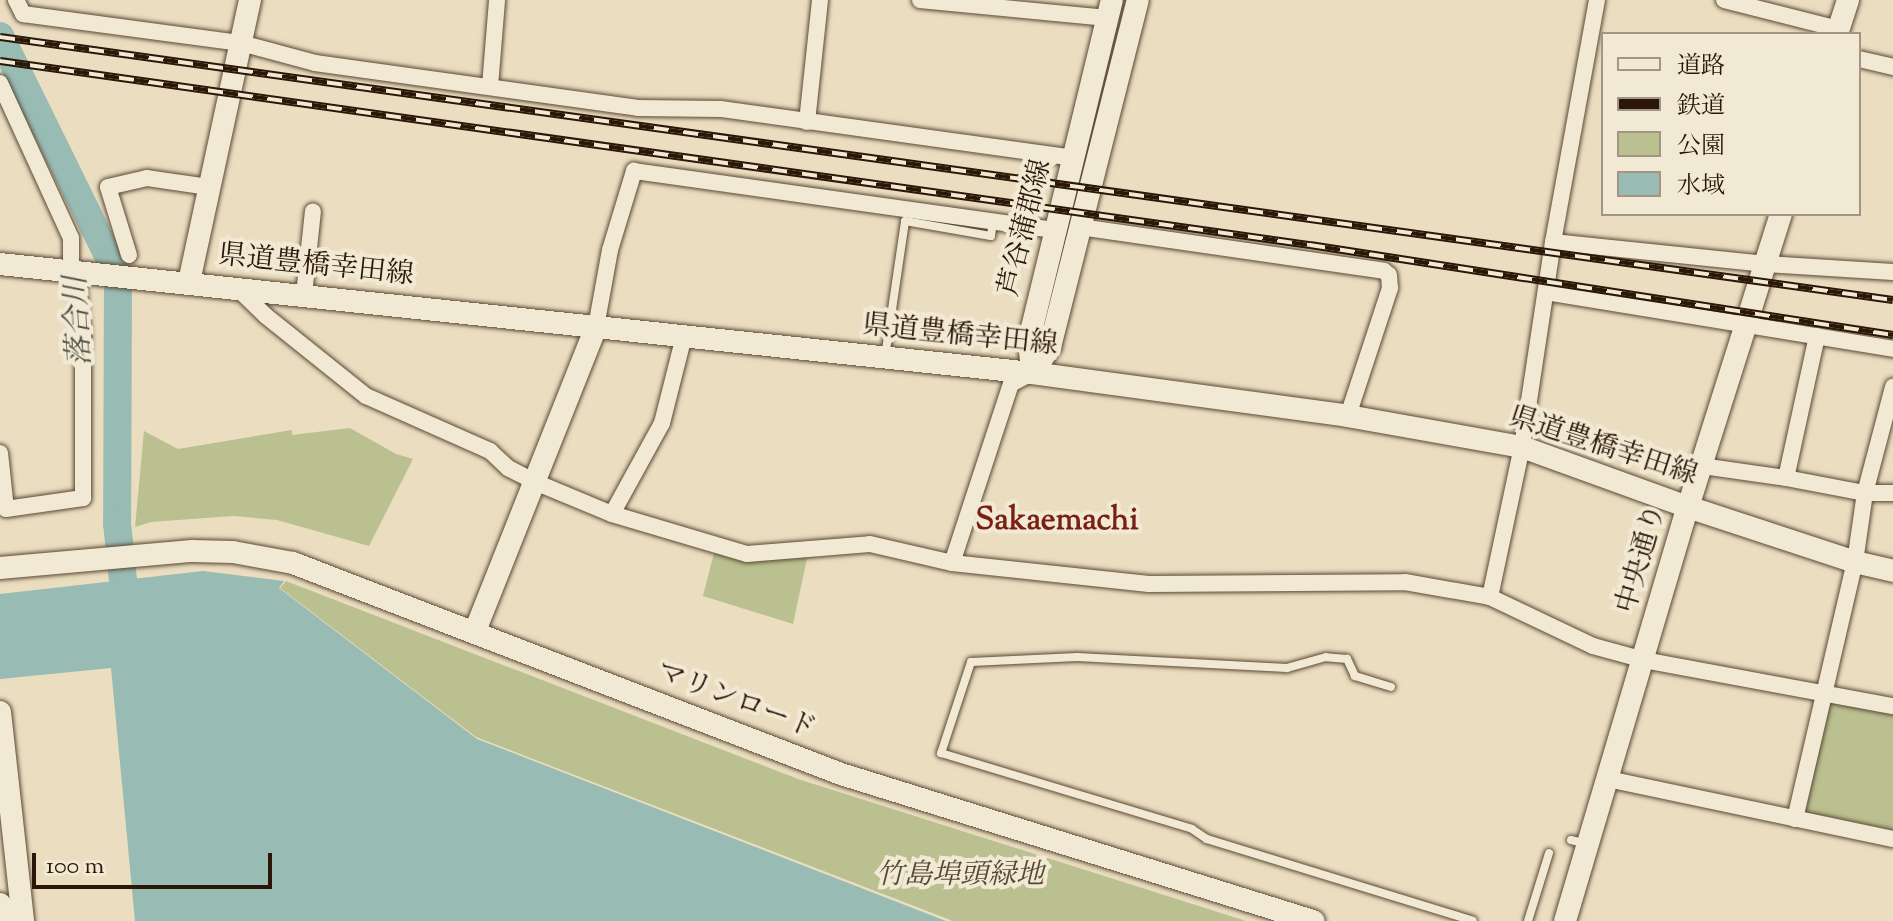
<!DOCTYPE html>
<meta charset="utf-8">
<style>
body{margin:0}
#map{position:relative;width:1893px;height:921px;overflow:hidden;background:#ebddbf;font-family:"Sorts Mill Goudy","Noto Serif JP",serif}
div>[style]{position:absolute}
.green>*{inset:0;background:#bac090}
.water>*{inset:0;background:#98bbb4}
.river>*{height:28px;margin:-14px;padding:0 14px;transform-origin:14px;border-radius:14px;background:#98bbb4}
.roads{filter:drop-shadow(0 0 2px #5a4835) drop-shadow(0 0 2px #5a4835)}
.lane>*{height:8px;margin:-4px;padding:0 4px;transform-origin:4px;border-radius:4px;background:#f2e9d5}
.street>*{height:16px;margin:-8px;padding:0 8px;transform-origin:8px;border-radius:8px;background:#f2e9d5}
.secondary>*{height:22px;margin:-11px;padding:0 11px;transform-origin:11px;border-radius:11px;background:#f2e9d5}
.rail>*{height:8px;margin-top:-4px;transform-origin:0;background:repeating-linear-gradient(90deg,#f2e9d5 0 15px,#2a1707 0 30px);box-sizing:border-box;border-block:2px solid #2a1707}
span{translate:-50% -50%;white-space:nowrap;text-align:center;line-height:1.15;-webkit-text-stroke:8px #f2e9d5;paint-order:stroke}
.street-label{font-size:28px;color:#2a1707}
.park-label{font-size:28px;color:#554a30;font-style:italic}
.water-label{font-size:30px;color:#505044;font-style:italic}
.quarter-label{font-size:32px;color:#7a1f14;font-weight:700}
.legend{position:absolute;left:1601px;top:32px;width:260px;height:184px;box-sizing:border-box;background:#f2e9d5;border:2px solid #a29583;margin:0;padding:10px 14px;list-style:none;font-size:24px;color:#2a1707}
.legend li{display:flex;align-items:center;gap:16px;height:40px}
.legend b{width:40px;border:2px solid #a29583}
.scale{position:absolute;left:32px;top:853px;width:240px;height:36px;box-sizing:border-box;border:4px solid #2a1707;border-top:0;padding-left:10px;font-size:24px;line-height:28px;white-space:nowrap;color:#2a1707;-webkit-text-stroke:6px #f2e9d5;paint-order:stroke}
</style>
<div id="map">
<div class="green">
<div style="clip-path:polygon(350px 428px,396px 454px,413px 459px,369px 546px,277px 520px,233px 516px,151px 522px,135px 527px,144px 431px,178px 449px,292px 430px,292px 435px)"></div>
<div style="clip-path:polygon(716px 545px,809px 549px,793px 624px,703px 596px)"></div>
<div style="clip-path:polygon(286px 581px,798px 779px,1246px 921px,953px 921px,476px 737px,280px 588px)"></div>
<div style="clip-path:polygon(1830px 701px,1893px 712px,1893px 830px,1805px 812px)"></div>
</div>
<div class="water">
<div style="clip-path:polygon(203px 571px,284px 581px,279px 588px,477px 739px,946px 921px,135px 921px,111px 668px,0 679px,0 594px)"></div>
</div>
<div class="river">
<div style="left:0;top:36px;width:267px;rotate:63.8deg"></div>
<div style="left:118px;top:276px;width:247px;rotate:90.2deg"></div>
<div style="left:117px;top:523px;width:57px;rotate:84deg"></div>
</div>
<div class="roads">
<div class="lane">
<div style="left:885px;top:357px;width:137px;rotate:-81.6deg"></div>
<div style="left:905px;top:221px;width:87px;rotate:9.9deg"></div>
<div style="left:991px;top:236px;width:14px;rotate:-82deg"></div>
<div style="left:1391px;top:687px;width:38px;rotate:-163deg"></div>
<div style="left:1355px;top:676px;width:19px;rotate:-115deg"></div>
<div style="left:1347px;top:659px;width:21px;rotate:-175deg"></div>
<div style="left:1326px;top:657px;width:41px;rotate:164.2deg"></div>
<div style="left:1287px;top:668px;width:210px;rotate:-177deg"></div>
<div style="left:1077px;top:657px;width:106px;rotate:177.3deg"></div>
<div style="left:971px;top:662px;width:96px;rotate:108.2deg"></div>
<div style="left:941px;top:753px;width:262px;rotate:16.8deg"></div>
<div style="left:1192px;top:829px;width:18px;rotate:34deg"></div>
<div style="left:1207px;top:839px;width:278px;rotate:17.1deg"></div>
<div style="left:1571px;top:840px;width:16px;rotate:14deg"></div>
<div style="left:1528px;top:921px;width:71px;rotate:-72.8deg"></div>
</div>
<div class="street">
<div style="left:16px;top:0;width:16px;rotate:63deg"></div>
<div style="left:23px;top:14px;width:220px;rotate:7.6deg"></div>
<div style="left:241px;top:43px;width:77px;rotate:15.1deg"></div>
<div style="left:315px;top:63px;width:326px;rotate:7.9deg"></div>
<div style="left:638px;top:108px;width:83px;rotate:0.7deg"></div>
<div style="left:721px;top:109px;width:356px;rotate:7.9deg"></div>
<div style="left:920px;top:0;width:188px;rotate:5.5deg"></div>
<div style="left:1724px;top:0;width:119px;rotate:14.2deg"></div>
<div style="left:1859px;top:59px;width:35px;rotate:13deg"></div>
<div style="left:0;top:83px;width:170px;rotate:65.4deg"></div>
<div style="left:71px;top:238px;width:34px;rotate:90deg"></div>
<div style="left:490px;top:86px;width:86px;rotate:-85.3deg"></div>
<div style="left:807px;top:122px;width:123px;rotate:-83.9deg"></div>
<div style="left:1080px;top:227px;width:307px;rotate:8.2deg"></div>
<div style="left:1384px;top:271px;width:6px;rotate:39deg"></div>
<div style="left:1389px;top:275px;width:13px;rotate:86deg"></div>
<div style="left:1390px;top:288px;width:135px;rotate:108.2deg"></div>
<div style="left:1553px;top:242px;width:214px;rotate:5.9deg"></div>
<div style="left:1766px;top:264px;width:127px;rotate:3.6deg"></div>
<div style="left:129px;top:255px;width:71px;rotate:-107.2deg"></div>
<div style="left:108px;top:187px;width:40px;rotate:-13deg"></div>
<div style="left:147px;top:178px;width:63px;rotate:8.3deg"></div>
<div style="left:238px;top:289px;width:39px;rotate:44deg"></div>
<div style="left:266px;top:316px;width:128px;rotate:38.7deg"></div>
<div style="left:366px;top:396px;width:136px;rotate:23.9deg"></div>
<div style="left:490px;top:451px;width:25px;rotate:43deg"></div>
<div style="left:508px;top:468px;width:30px;rotate:27deg"></div>
<div style="left:535px;top:482px;width:83px;rotate:22.6deg"></div>
<div style="left:612px;top:514px;width:141px;rotate:16.5deg"></div>
<div style="left:747px;top:554px;width:123px;rotate:-4.6deg"></div>
<div style="left:870px;top:544px;width:84px;rotate:13deg"></div>
<div style="left:952px;top:563px;width:198px;rotate:6.1deg"></div>
<div style="left:1149px;top:584px;width:256px;rotate:-0.4deg"></div>
<div style="left:1405px;top:582px;width:86px;rotate:10deg"></div>
<div style="left:1490px;top:597px;width:114px;rotate:25.4deg"></div>
<div style="left:1593px;top:646px;width:53px;rotate:15.4deg"></div>
<div style="left:1644px;top:660px;width:253px;rotate:10.5deg"></div>
<div style="left:1546px;top:292px;width:352px;rotate:9.3deg"></div>
<div style="left:304px;top:295px;width:84px;rotate:-83.9deg"></div>
<div style="left:596px;top:327px;width:78px;rotate:-79.7deg"></div>
<div style="left:610px;top:250px;width:83px;rotate:-73.1deg"></div>
<div style="left:634px;top:171px;width:425px;rotate:8deg"></div>
<div style="left:1817px;top:336px;width:145px;rotate:102.3deg"></div>
<div style="left:1786px;top:478px;width:80px;rotate:10.8deg"></div>
<div style="left:1865px;top:493px;width:28px"></div>
<div style="left:0;top:453px;width:56px;rotate:83.9deg"></div>
<div style="left:6px;top:509px;width:78px;rotate:-8.1deg"></div>
<div style="left:83px;top:498px;width:164px;rotate:-90deg"></div>
<div style="left:83px;top:334px;width:62px;rotate:-95.5deg"></div>
<div style="left:1702px;top:466px;width:85px;rotate:8.1deg"></div>
<div style="left:612px;top:514px;width:104px;rotate:-61.2deg"></div>
<div style="left:662px;top:423px;width:90px;rotate:-75.8deg"></div>
<div style="left:952px;top:563px;width:188px;rotate:-71.8deg"></div>
<div style="left:1011px;top:384px;width:24px;rotate:-28deg"></div>
<div style="left:1490px;top:597px;width:153px;rotate:-78deg"></div>
<div style="left:1522px;top:447px;width:207px;rotate:-81.4deg"></div>
<div style="left:1553px;top:242px;width:246px;rotate:-79.7deg"></div>
<div style="left:1608px;top:779px;width:291px;rotate:11.9deg"></div>
<div style="left:1795px;top:819px;width:264px;rotate:-76.9deg"></div>
<div style="left:1855px;top:562px;width:70px;rotate:-81.8deg"></div>
<div style="left:1865px;top:493px;width:110px;rotate:-75.2deg"></div>
</div>
<div class="secondary">
<div style="left:1837px;top:34px;width:36px;rotate:-72deg"></div>
<div style="left:0;top:264px;width:1038px;rotate:6.03deg"></div>
<div style="left:1032px;top:373px;width:319px;rotate:7.7deg"></div>
<div style="left:1348px;top:416px;width:177px;rotate:10.1deg"></div>
<div style="left:1522px;top:447px;width:177px;rotate:19.9deg"></div>
<div style="left:1688px;top:507px;width:176px;rotate:18.2deg"></div>
<div style="left:1855px;top:562px;width:39px;rotate:13deg"></div>
<div style="left:189px;top:282px;width:289px;rotate:-77.8deg"></div>
<div style="left:1032px;top:373px;width:32px;rotate:-55deg"></div>
<div style="left:1050px;top:347px;width:358px;rotate:-75.8deg"></div>
<div style="left:1032px;top:373px;width:33px;rotate:-95deg"></div>
<div style="left:1029px;top:340px;width:350px;rotate:-76.3deg"></div>
<div style="left:0;top:568px;width:193px;rotate:-5.1deg"></div>
<div style="left:192px;top:551px;width:41px;rotate:1.4deg"></div>
<div style="left:233px;top:552px;width:61px;rotate:10.4deg"></div>
<div style="left:293px;top:563px;width:587px;rotate:21.06deg"></div>
<div style="left:841px;top:774px;width:495px;rotate:17.3deg"></div>
<div style="left:475px;top:631px;width:327px;rotate:-68.3deg"></div>
<div style="left:0;top:712px;width:210px;rotate:83.7deg"></div>
<div style="left:0;top:904px;width:17px;rotate:83deg"></div>
<div style="left:1565px;top:921px;width:432px;rotate:-73.5deg"></div>
<div style="left:1688px;top:507px;width:307px;rotate:-72.4deg"></div>
</div>
</div>
<div class="rail">
<div style="left:0;top:37px;width:1911px;rotate:7.91deg"></div>
<div style="left:0;top:61px;width:1323px;rotate:8deg"></div>
<div style="left:1310px;top:245px;width:590px;rotate:8.78deg"></div>
</div>
<div class="street-label">
<span style="left:1026px;top:228px;rotate:-76deg">芦谷蒲郡線</span>
<span style="left:316px;top:266px;rotate:6deg">県道豊橋幸田線</span>
<span style="left:960px;top:336px;rotate:6deg">県道豊橋幸田線</span>
<span style="left:1603px;top:447px;rotate:18deg">県道豊橋幸田線</span>
<span style="left:1642px;top:559px;rotate:-74deg">中央通り</span>
<span style="left:736px;top:701px;rotate:21deg">マリンロード</span>
</div>
<div class="park-label">
<span style="left:960px;top:876px">竹島埠頭緑地</span>
</div>
<div class="water-label">
<span style="left:80px;top:321px;rotate:-93deg">落合川</span>
</div>
<div class="quarter-label">
<span style="left:1057px;top:521px">Sakaemachi</span>
</div>
<ul class="legend">
<li><b style="height:10px;background:#f2e9d5"></b>道路</li>
<li><b style="height:10px;background:#2a1707"></b>鉄道</li>
<li><b style="height:22px;background:#bac090"></b>公園</li>
<li><b style="height:22px;background:#98bbb4"></b>水域</li>
</ul>
<div class="scale">100 m</div>
</div>
